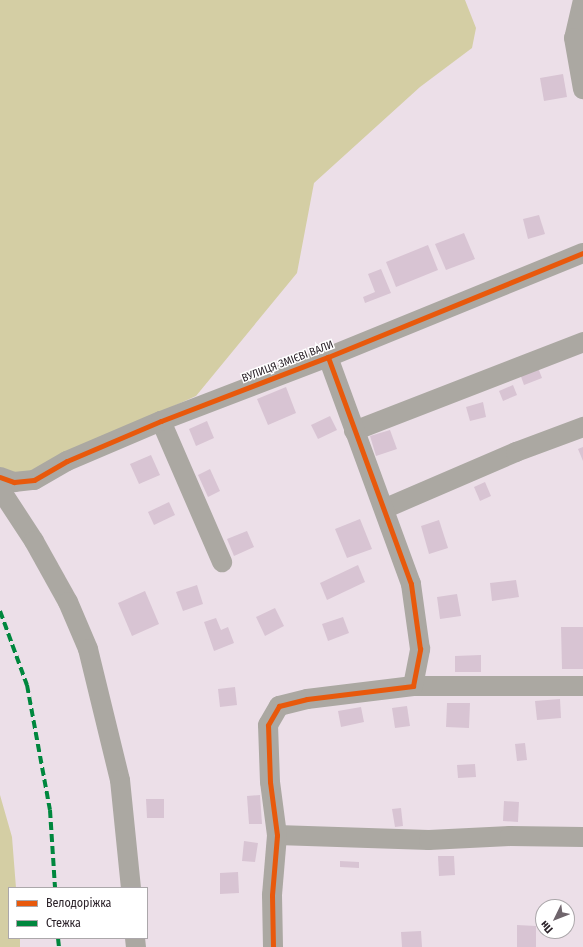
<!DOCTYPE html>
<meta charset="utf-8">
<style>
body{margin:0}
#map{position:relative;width:583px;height:947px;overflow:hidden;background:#ecdfe8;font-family:"Fira Sans Condensed",sans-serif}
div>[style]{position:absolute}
.green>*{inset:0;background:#d4cea4}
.building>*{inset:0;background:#d8c4d3}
.minor>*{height:20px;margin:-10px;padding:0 10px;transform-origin:10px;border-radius:10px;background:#aba8a2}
.quiet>*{height:4px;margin-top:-2px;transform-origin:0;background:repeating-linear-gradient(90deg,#00873e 0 8px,transparent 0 12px)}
.cycleway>*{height:5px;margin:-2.5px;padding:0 2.5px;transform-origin:2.5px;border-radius:2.5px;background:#e8590c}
span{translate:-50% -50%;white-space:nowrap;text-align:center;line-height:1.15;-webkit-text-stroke:3px #fff;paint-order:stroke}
.street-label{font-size:11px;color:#2c232a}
.legend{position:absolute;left:8px;top:887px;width:140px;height:52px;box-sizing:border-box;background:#fff;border:1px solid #aba7aa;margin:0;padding:5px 7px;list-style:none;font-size:12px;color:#2c232a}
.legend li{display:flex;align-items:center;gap:8px;height:20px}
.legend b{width:20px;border:1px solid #aba7aa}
.north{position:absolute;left:535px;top:899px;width:40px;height:40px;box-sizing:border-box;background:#fff;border:1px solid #aba7aa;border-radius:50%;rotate:227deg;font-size:11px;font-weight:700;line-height:16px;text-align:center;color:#2c232a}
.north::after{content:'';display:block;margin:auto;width:14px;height:18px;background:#6f656c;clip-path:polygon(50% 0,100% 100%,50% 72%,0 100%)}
</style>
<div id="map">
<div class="green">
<div style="clip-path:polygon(0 0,465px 0,476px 28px,472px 48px,420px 87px,314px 183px,297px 273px,196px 396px,23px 474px,0 472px)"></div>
<div style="clip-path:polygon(0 795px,12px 837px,16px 888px,9px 888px,9px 938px,20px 938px,20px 947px,0 947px)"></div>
</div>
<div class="building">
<div style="clip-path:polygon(563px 74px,567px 97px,544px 101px,540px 78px)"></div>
<div style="clip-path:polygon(539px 215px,545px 234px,528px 239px,523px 219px)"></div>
<div style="clip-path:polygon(464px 233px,475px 259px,446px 270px,435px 244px)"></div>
<div style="clip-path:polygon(428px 245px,438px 270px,396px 287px,386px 262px)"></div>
<div style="clip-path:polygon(381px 269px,391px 293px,365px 303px,363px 297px,375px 292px,368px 274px)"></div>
<div style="clip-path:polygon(537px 365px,542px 378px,524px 385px,519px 371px)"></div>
<div style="clip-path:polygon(513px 385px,517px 395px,503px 401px,499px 391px)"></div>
<div style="clip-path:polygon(286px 387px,296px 413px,268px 425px,257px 399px)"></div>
<div style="clip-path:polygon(483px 402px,486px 417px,470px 421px,466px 407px)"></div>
<div style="clip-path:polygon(330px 416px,337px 430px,318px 439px,311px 425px)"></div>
<div style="clip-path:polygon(207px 421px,214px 438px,196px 446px,189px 429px)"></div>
<div style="clip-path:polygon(390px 430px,397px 449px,376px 456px,370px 436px)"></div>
<div style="clip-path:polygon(583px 447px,583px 461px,578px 449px)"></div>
<div style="clip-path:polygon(151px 455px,160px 475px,139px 484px,130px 464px)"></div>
<div style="clip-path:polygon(210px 469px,220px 491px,208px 497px,198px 475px)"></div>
<div style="clip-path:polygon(485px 482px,491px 496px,480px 501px,474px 487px)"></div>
<div style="clip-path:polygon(169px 502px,175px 515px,154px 525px,148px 512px)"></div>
<div style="clip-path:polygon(360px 519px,372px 549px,347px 558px,335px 529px)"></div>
<div style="clip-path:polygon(439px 520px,448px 548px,429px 554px,421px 526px)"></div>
<div style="clip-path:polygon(247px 531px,254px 547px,234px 556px,227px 539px)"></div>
<div style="clip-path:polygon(358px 565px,365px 582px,327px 600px,320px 583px)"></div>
<div style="clip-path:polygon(516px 580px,519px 597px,492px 601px,490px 583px)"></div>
<div style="clip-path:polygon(197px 585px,203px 604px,183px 611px,176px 592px)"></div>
<div style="clip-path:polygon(145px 591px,159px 624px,132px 636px,118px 603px)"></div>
<div style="clip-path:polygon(457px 594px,461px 616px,440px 619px,437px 597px)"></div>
<div style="clip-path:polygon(275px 608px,284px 626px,265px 636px,256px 617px)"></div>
<div style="clip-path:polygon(343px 617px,349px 633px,328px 641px,322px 624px)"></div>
<div style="clip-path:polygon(216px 618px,221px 630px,228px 627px,234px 643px,214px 651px,204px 622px)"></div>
<div style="clip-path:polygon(561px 627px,583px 627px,583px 669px,562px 669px)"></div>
<div style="clip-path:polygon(481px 655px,481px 672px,455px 672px,455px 656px)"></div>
<div style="clip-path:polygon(235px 687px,237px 705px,220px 707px,218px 689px)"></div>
<div style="clip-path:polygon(560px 699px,561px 718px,537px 720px,535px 701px)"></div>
<div style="clip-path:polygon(447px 703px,470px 703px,469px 728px,446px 727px)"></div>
<div style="clip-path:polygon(407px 706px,410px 726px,395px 728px,392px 708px)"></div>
<div style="clip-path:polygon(361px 707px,364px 722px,341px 727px,338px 711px)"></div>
<div style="clip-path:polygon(525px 743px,527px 760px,517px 761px,515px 744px)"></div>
<div style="clip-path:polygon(475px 764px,476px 777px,458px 778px,457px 765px)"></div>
<div style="clip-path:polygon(260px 795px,262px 824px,249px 824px,247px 796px)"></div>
<div style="clip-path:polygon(146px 799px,164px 799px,164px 818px,147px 818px)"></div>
<div style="clip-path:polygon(504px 801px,519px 802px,518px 822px,503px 821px)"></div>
<div style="clip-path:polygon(401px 808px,403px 826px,395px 827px,392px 809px)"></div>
<div style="clip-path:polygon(244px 841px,258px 843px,255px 862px,242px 861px)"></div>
<div style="clip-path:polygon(438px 856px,454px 856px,455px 875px,439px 876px)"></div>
<div style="clip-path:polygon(340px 861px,359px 862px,359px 868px,340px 867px)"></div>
<div style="clip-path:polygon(238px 872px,239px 893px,220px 894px,220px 873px)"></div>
<div style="clip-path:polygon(517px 925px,536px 926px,536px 947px,517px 947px)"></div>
<div style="clip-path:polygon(421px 931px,422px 947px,402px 947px,401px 932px)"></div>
</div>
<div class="minor">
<div style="left:583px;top:0;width:39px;rotate:103deg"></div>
<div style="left:574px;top:38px;width:52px;rotate:80deg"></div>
<div style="left:161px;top:421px;width:154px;rotate:66.6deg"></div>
<div style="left:354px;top:431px;width:246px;rotate:-21.2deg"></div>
<div style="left:0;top:477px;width:15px;rotate:20deg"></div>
<div style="left:14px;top:482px;width:20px;rotate:-6deg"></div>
<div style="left:34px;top:480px;width:38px;rotate:-30deg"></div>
<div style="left:67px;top:461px;width:102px;rotate:-23.1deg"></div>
<div style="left:161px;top:421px;width:179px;rotate:-21deg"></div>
<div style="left:328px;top:357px;width:275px;rotate:-22.2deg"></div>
<div style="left:0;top:489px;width:62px;rotate:56.8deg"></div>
<div style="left:34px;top:541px;width:70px;rotate:60.9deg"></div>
<div style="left:68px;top:602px;width:51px;rotate:66.9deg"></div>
<div style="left:88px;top:649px;width:135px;rotate:76.3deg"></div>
<div style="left:120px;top:780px;width:109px;rotate:84.2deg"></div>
<div style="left:386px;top:508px;width:142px;rotate:-23.3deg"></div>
<div style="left:516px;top:452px;width:72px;rotate:-20.5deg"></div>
<div style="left:413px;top:686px;width:170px"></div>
<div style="left:277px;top:835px;width:152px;rotate:1.9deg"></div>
<div style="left:429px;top:840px;width:81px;rotate:-2.8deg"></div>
<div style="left:510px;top:836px;width:73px;rotate:0.8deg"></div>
<div style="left:135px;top:938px;width:9px;rotate:84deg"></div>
<div style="left:273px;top:947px;width:52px;rotate:-91.1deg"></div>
<div style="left:272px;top:895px;width:60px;rotate:-85.2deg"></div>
<div style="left:277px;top:835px;width:53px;rotate:-97.5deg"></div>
<div style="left:270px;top:782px;width:57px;rotate:-92deg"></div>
<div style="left:268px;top:725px;width:22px;rotate:-60deg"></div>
<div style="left:279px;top:706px;width:29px;rotate:-14deg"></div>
<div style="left:307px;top:699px;width:107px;rotate:-7deg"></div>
<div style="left:413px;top:686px;width:38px;rotate:-79deg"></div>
<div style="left:420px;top:649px;width:66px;rotate:-97.9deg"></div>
<div style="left:411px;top:584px;width:242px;rotate:-110.1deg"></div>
</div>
<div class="quiet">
<div style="left:0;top:611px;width:79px;rotate:70deg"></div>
<div style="left:27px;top:685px;width:127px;rotate:79.6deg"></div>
<div style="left:50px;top:810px;width:78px;rotate:86.3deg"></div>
<div style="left:58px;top:938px;width:9px;rotate:84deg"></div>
</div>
<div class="cycleway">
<div style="left:0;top:477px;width:15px;rotate:20deg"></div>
<div style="left:14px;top:482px;width:20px;rotate:-6deg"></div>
<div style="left:34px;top:480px;width:38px;rotate:-30deg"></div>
<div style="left:67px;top:461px;width:102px;rotate:-23.1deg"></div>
<div style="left:161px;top:421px;width:179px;rotate:-21deg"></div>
<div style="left:328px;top:357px;width:275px;rotate:-22.2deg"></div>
<div style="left:273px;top:947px;width:52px;rotate:-91.1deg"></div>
<div style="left:272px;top:895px;width:60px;rotate:-85.2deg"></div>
<div style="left:277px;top:835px;width:53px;rotate:-97.5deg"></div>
<div style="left:270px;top:782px;width:57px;rotate:-92deg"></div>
<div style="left:268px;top:725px;width:22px;rotate:-60deg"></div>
<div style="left:279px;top:706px;width:29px;rotate:-14deg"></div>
<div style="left:307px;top:699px;width:107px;rotate:-7deg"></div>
<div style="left:413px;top:686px;width:38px;rotate:-79deg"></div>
<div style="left:420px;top:649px;width:66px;rotate:-97.9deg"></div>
<div style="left:411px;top:584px;width:242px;rotate:-110.1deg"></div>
</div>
<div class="street-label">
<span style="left:288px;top:362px;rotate:-21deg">ВУЛИЦЯ ЗМІЄВІ ВАЛИ</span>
</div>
<ul class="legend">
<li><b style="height:5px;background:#e8590c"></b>Велодоріжка</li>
<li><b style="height:5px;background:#00873e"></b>Стежка</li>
</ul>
<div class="north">Пн</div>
</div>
